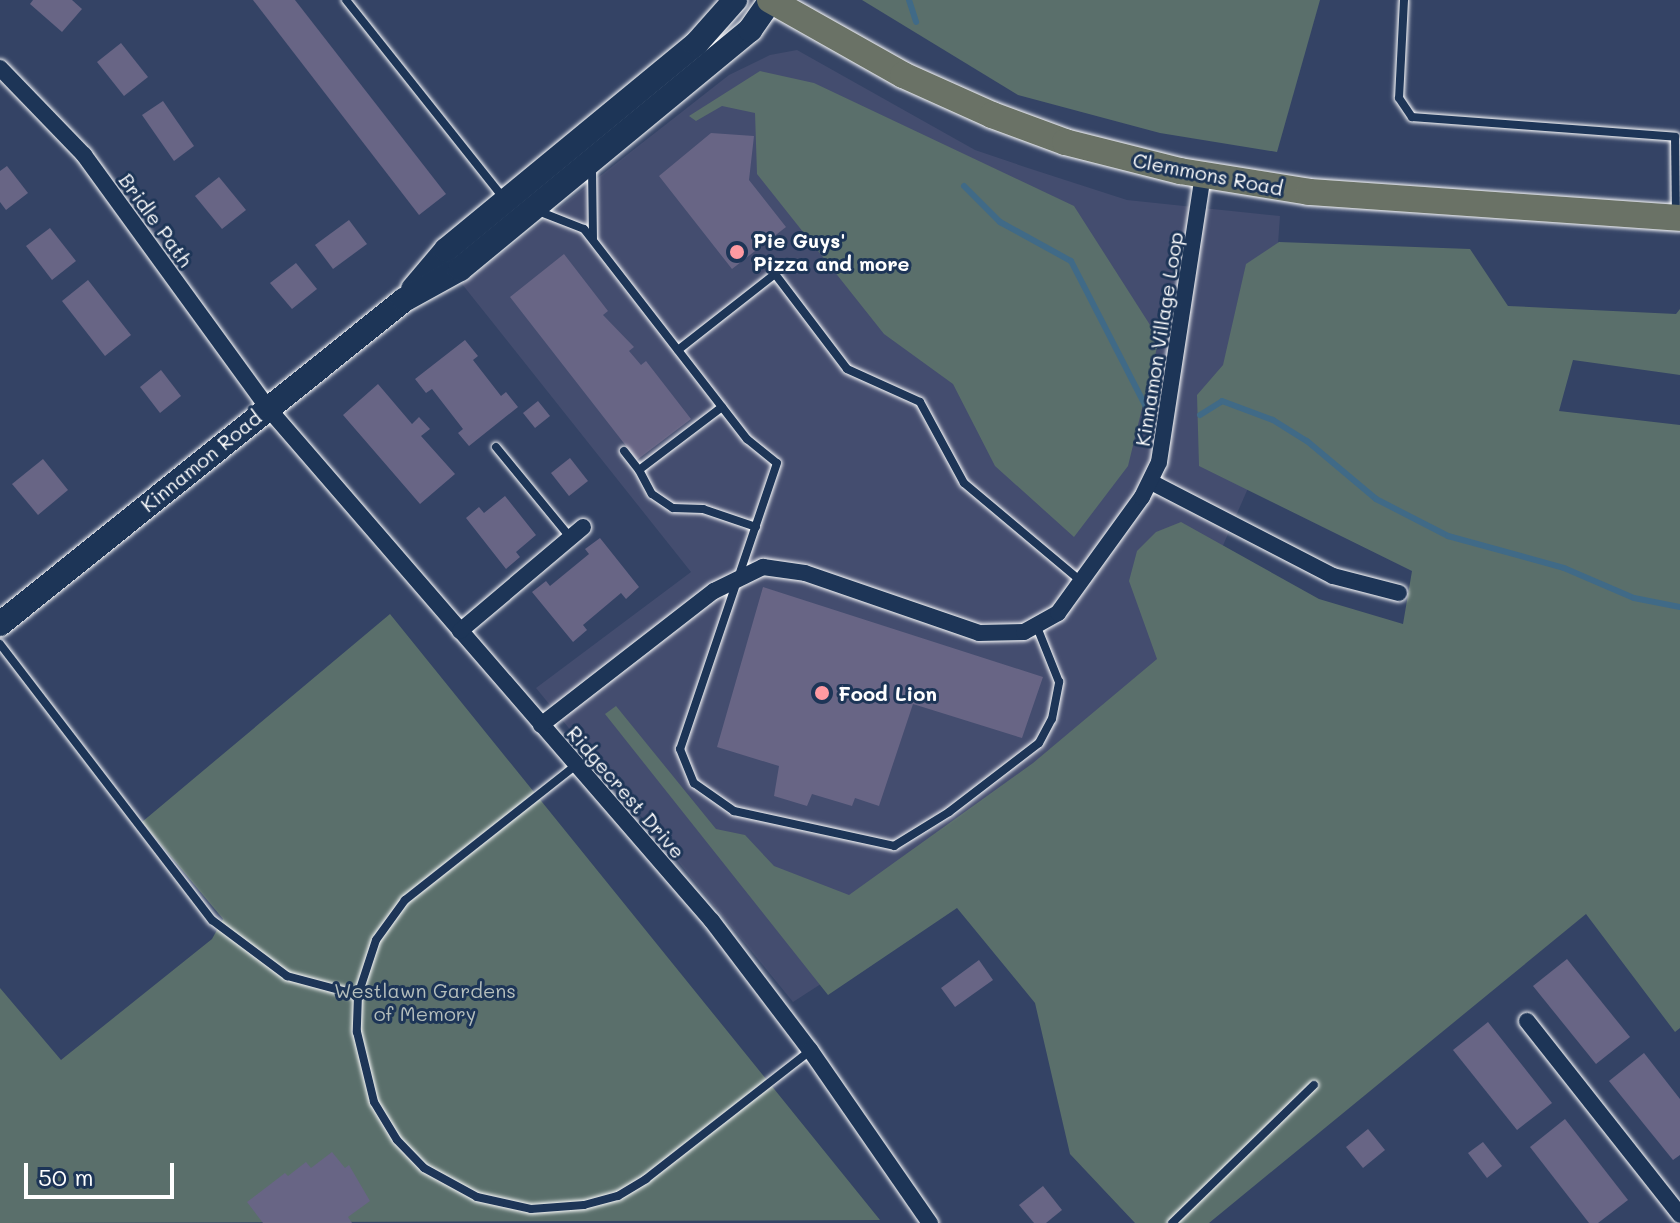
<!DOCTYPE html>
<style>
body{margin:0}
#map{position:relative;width:1680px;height:1223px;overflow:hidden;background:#344365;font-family:Mali,sans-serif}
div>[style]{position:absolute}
.built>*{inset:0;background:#444d6f}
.green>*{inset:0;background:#5a6f6b}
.stream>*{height:6px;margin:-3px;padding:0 3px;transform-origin:3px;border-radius:3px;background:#406a87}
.building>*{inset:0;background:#686585}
.roads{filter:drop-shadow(0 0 2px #fff) drop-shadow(0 0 2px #fff)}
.service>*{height:8px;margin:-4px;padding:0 4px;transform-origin:4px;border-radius:4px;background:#1d3557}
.minor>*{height:16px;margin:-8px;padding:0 8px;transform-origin:8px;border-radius:8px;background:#1d3557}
.secondary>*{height:24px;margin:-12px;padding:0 12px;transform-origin:12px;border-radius:12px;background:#1d3557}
.primary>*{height:26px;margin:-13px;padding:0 13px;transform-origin:13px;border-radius:13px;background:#6a7266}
.dots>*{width:22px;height:22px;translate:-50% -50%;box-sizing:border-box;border:4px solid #1d3557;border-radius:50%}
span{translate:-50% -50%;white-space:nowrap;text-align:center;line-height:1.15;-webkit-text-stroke:6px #1d3557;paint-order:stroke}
.street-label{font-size:20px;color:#fff}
.poi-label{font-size:20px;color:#fff;font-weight:700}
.left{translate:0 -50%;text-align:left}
.park-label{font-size:20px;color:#b5bebc}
.scale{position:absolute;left:24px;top:1163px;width:150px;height:36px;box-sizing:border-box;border:4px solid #fff;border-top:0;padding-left:10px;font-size:24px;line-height:28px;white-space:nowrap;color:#fff;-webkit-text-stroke:6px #1d3557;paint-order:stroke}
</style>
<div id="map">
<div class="built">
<div style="clip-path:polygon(797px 50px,975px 150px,1028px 168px,1127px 200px,1280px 216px,1263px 454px,1179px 646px,980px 881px,793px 1002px,536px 688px,691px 572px,462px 284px,729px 75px,770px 55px)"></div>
</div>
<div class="green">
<div style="clip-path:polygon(862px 0,1320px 0,1277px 152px,1160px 133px,1018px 95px)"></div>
<div style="clip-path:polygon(760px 71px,814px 83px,1074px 206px,1159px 339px,1128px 466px,1074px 537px,995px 466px,953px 384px,884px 334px,757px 174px,755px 113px,722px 106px,696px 121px,689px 116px)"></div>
<div style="clip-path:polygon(1279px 242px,1470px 249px,1508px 306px,1676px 314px,1680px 309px,1680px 375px,1573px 360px,1559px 411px,1680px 425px,1680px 1028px,1675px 1032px,1586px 914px,1209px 1223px,1135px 1223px,1070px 1154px,1035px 1003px,957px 908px,828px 995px,605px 714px,616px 706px,716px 829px,745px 835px,774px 866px,849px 895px,1033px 763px,1157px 659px,1129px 581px,1137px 551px,1156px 532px,1181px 522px,1319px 599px,1403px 624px,1412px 571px,1199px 466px,1197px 395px,1223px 365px,1246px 264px)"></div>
<div style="clip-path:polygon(390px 614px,880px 1220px,0 1223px,0 988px,61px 1060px,212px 939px,223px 919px,142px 822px)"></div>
</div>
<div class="stream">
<div style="left:909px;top:0;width:23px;rotate:72deg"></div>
<div style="left:964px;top:186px;width:51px;rotate:45deg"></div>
<div style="left:1000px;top:222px;width:81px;rotate:28.8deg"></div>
<div style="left:1071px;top:261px;width:166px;rotate:62.8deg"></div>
<div style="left:1200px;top:415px;width:26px;rotate:-32deg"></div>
<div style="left:1222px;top:401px;width:54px;rotate:20.4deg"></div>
<div style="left:1273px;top:420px;width:40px;rotate:32deg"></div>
<div style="left:1307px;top:441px;width:90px;rotate:40deg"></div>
<div style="left:1376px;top:499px;width:81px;rotate:27.2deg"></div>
<div style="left:1448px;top:536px;width:120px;rotate:15.4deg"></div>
<div style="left:1564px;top:568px;width:76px;rotate:23.2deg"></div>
<div style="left:1634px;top:598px;width:47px;rotate:11.1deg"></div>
</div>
<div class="building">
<div style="clip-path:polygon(33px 0,72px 0,82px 9px,62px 32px,30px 4px)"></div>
<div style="clip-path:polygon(253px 0,295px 0,446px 194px,419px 215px)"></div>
<div style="clip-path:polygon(121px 43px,148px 77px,124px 96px,97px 62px)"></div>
<div style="clip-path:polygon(163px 101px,194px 146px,174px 161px,142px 115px)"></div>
<div style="clip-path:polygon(711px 133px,754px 136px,749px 180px,786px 227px,732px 269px,659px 176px)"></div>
<div style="clip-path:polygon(7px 166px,28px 193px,6px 210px,0 202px,0 171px)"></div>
<div style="clip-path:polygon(219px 177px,246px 210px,222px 229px,195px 196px)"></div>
<div style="clip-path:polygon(349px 220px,367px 244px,333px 269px,315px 245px)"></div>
<div style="clip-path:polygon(50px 228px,76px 261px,52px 280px,26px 246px)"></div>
<div style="clip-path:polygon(564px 254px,608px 311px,603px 315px,634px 347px,629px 351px,641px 365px,646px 361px,691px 419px,637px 460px,510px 297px)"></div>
<div style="clip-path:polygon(296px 263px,317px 289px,292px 309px,270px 283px)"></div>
<div style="clip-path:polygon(88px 280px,131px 335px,105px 356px,62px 301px)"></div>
<div style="clip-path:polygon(465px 340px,478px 356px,473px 360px,501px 396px,506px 392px,518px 407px,469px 446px,458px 433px,463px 429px,432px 389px,426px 393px,415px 379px)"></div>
<div style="clip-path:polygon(161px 370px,181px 396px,160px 413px,140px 387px)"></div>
<div style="clip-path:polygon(378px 384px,412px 424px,419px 417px,430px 429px,421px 436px,455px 474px,420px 504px,343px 415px)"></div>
<div style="clip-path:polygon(538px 401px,550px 416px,535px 428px,523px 413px)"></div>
<div style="clip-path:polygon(570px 458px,588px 481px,569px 496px,551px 473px)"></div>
<div style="clip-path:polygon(43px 459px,68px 490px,38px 515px,12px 484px)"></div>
<div style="clip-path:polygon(505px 496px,536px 535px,516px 552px,520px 557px,506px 569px,466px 518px,479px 507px,484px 513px)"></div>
<div style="clip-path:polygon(600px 538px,639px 587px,626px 599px,621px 593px,583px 625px,587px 630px,573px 642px,532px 592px,546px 581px,550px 586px,589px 554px,585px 549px)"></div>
<div style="clip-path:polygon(763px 587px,1043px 677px,1022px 738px,913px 704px,879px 806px,855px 798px,852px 806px,812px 794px,807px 806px,774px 796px,779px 766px,717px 747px)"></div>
<div style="clip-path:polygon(1567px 959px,1630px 1037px,1596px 1064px,1533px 986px)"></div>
<div style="clip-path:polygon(979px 960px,993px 980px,955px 1007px,941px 988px)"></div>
<div style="clip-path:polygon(1488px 1022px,1552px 1103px,1517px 1130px,1453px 1050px)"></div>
<div style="clip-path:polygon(1644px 1053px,1680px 1099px,1680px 1155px,1673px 1160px,1609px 1081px)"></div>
<div style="clip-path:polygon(1565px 1119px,1628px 1200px,1598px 1223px,1589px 1223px,1530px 1147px)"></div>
<div style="clip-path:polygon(1368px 1129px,1385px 1150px,1363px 1168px,1346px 1147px)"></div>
<div style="clip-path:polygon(1483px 1142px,1502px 1166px,1487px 1178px,1468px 1153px)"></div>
<div style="clip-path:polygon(332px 1152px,345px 1168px,349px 1165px,370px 1201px,348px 1217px,352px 1223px,263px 1223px,247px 1202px,285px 1173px,288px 1176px,306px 1162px,311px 1168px)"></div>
<div style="clip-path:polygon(1043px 1186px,1062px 1210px,1046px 1223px,1034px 1223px,1019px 1205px)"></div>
</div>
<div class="roads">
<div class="service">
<div style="left:346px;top:0;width:256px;rotate:51.5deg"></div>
<div style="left:1404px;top:0;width:98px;rotate:92.9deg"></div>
<div style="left:1399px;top:98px;width:23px;rotate:56deg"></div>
<div style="left:1412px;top:117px;width:264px;rotate:4.3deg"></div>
<div style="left:1675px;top:137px;width:78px;rotate:89.3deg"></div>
<div style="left:592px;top:168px;width:71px;rotate:89.2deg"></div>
<div style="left:538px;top:211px;width:49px;rotate:21.4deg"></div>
<div style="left:584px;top:229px;width:266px;rotate:52.2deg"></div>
<div style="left:747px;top:439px;width:38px;rotate:39deg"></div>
<div style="left:777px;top:463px;width:302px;rotate:108.7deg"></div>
<div style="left:680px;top:749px;width:37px;rotate:68deg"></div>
<div style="left:694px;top:783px;width:49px;rotate:35deg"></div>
<div style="left:734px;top:811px;width:164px;rotate:12.3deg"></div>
<div style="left:894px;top:846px;width:65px;rotate:-31.7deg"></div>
<div style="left:949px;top:812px;width:113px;rotate:-37.5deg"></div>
<div style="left:1039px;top:743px;width:27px;rotate:-62deg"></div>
<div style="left:1052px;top:719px;width:38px;rotate:-79deg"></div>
<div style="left:1059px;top:682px;width:59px;rotate:-111.8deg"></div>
<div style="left:678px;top:350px;width:123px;rotate:-38.1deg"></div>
<div style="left:775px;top:274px;width:119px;rotate:52.8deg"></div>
<div style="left:847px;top:369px;width:80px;rotate:24.3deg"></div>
<div style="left:920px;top:402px;width:92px;rotate:61.5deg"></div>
<div style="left:964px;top:483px;width:154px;rotate:40deg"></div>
<div style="left:722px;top:407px;width:104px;rotate:142.8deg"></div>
<div style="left:639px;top:470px;width:27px;rotate:62deg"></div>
<div style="left:652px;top:494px;width:25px;rotate:34deg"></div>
<div style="left:673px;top:508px;width:30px;rotate:2deg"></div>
<div style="left:703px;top:509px;width:56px;rotate:18.8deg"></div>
<div style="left:496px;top:447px;width:117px;rotate:50.6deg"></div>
<div style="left:624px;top:451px;width:24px;rotate:52deg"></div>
<div style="left:0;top:644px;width:348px;rotate:52.5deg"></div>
<div style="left:212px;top:920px;width:94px;rotate:36.7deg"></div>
<div style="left:287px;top:976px;width:73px;rotate:15deg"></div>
<div style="left:576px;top:765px;width:218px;rotate:141.7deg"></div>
<div style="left:405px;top:900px;width:49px;rotate:125.9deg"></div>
<div style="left:376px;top:940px;width:58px;rotate:108.1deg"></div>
<div style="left:358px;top:995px;width:37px;rotate:92deg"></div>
<div style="left:357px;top:1032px;width:72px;rotate:76.3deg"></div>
<div style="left:374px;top:1102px;width:44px;rotate:58.8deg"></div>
<div style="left:397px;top:1140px;width:39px;rotate:46deg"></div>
<div style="left:424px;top:1168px;width:60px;rotate:28.7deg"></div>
<div style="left:477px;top:1197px;width:55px;rotate:12.5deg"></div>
<div style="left:531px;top:1209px;width:53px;rotate:-4.3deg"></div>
<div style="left:584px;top:1205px;width:35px;rotate:-15deg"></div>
<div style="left:618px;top:1196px;width:33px;rotate:-31deg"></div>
<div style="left:646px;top:1179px;width:208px;rotate:-38deg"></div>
<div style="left:1172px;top:1223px;width:198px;rotate:-44.2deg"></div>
</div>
<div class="minor">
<div style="left:0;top:68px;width:121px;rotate:46deg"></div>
<div style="left:84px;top:155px;width:311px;rotate:54deg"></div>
<div style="left:267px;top:407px;width:680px;rotate:49.12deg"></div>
<div style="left:712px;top:921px;width:162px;rotate:52.8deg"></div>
<div style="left:810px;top:1050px;width:211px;rotate:55.3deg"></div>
<div style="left:1151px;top:482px;width:205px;rotate:27.3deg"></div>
<div style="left:1333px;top:576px;width:68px;rotate:14.4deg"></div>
<div style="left:460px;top:631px;width:161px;rotate:-40.2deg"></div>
<div style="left:541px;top:725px;width:219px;rotate:-37.8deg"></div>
<div style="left:714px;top:591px;width:55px;rotate:-26.1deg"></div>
<div style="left:763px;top:567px;width:42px;rotate:8.1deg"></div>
<div style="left:805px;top:573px;width:184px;rotate:19deg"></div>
<div style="left:979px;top:633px;width:45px;rotate:-1.3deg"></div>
<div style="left:1024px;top:632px;width:39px;rotate:-29deg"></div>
<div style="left:1058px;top:613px;width:143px;rotate:-54.1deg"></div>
<div style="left:1142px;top:497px;width:39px;rotate:-64deg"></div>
<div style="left:1159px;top:462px;width:289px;rotate:-81.3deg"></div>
<div style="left:1527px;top:1021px;width:247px;rotate:51.7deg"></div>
</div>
<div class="secondary">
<div style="left:413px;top:289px;width:51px;rotate:-49.8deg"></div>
<div style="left:446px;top:250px;width:324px;rotate:-39.5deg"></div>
<div style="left:696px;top:44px;width:59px;rotate:-48.4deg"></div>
<div style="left:0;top:624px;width:518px;rotate:-38.73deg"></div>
<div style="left:404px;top:300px;width:64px;rotate:-29deg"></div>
<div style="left:460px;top:269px;width:376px;rotate:-39.5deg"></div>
<div style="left:750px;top:30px;width:37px;rotate:-55deg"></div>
</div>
<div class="primary">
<div style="left:770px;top:0;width:153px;rotate:29.4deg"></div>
<div style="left:903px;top:75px;width:98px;rotate:24.2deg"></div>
<div style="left:992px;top:115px;width:78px;rotate:20.3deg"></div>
<div style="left:1065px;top:142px;width:119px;rotate:14.2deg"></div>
<div style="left:1180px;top:171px;width:131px;rotate:9.2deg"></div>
<div style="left:1309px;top:192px;width:372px;rotate:4deg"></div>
</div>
</div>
<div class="dots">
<div style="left:737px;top:252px;background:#ff9aa2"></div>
<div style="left:822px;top:693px;background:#ff9aa2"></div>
</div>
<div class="street-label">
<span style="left:1208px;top:174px;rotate:11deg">Clemmons Road</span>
<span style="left:156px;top:220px;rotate:54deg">Bridle Path</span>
<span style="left:1159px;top:339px;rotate:-81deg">Kinnamon Village Loop</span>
<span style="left:201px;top:461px;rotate:-39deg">Kinnamon Road</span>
<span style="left:626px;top:792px;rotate:49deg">Ridgecrest Drive</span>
</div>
<div class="poi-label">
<span class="left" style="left:753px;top:252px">Pie Guys'<br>Pizza and more</span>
<span class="left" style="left:838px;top:693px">Food Lion</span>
</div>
<div class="park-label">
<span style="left:425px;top:1002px">Westlawn Gardens<br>of Memory</span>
</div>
<div class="scale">50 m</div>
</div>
